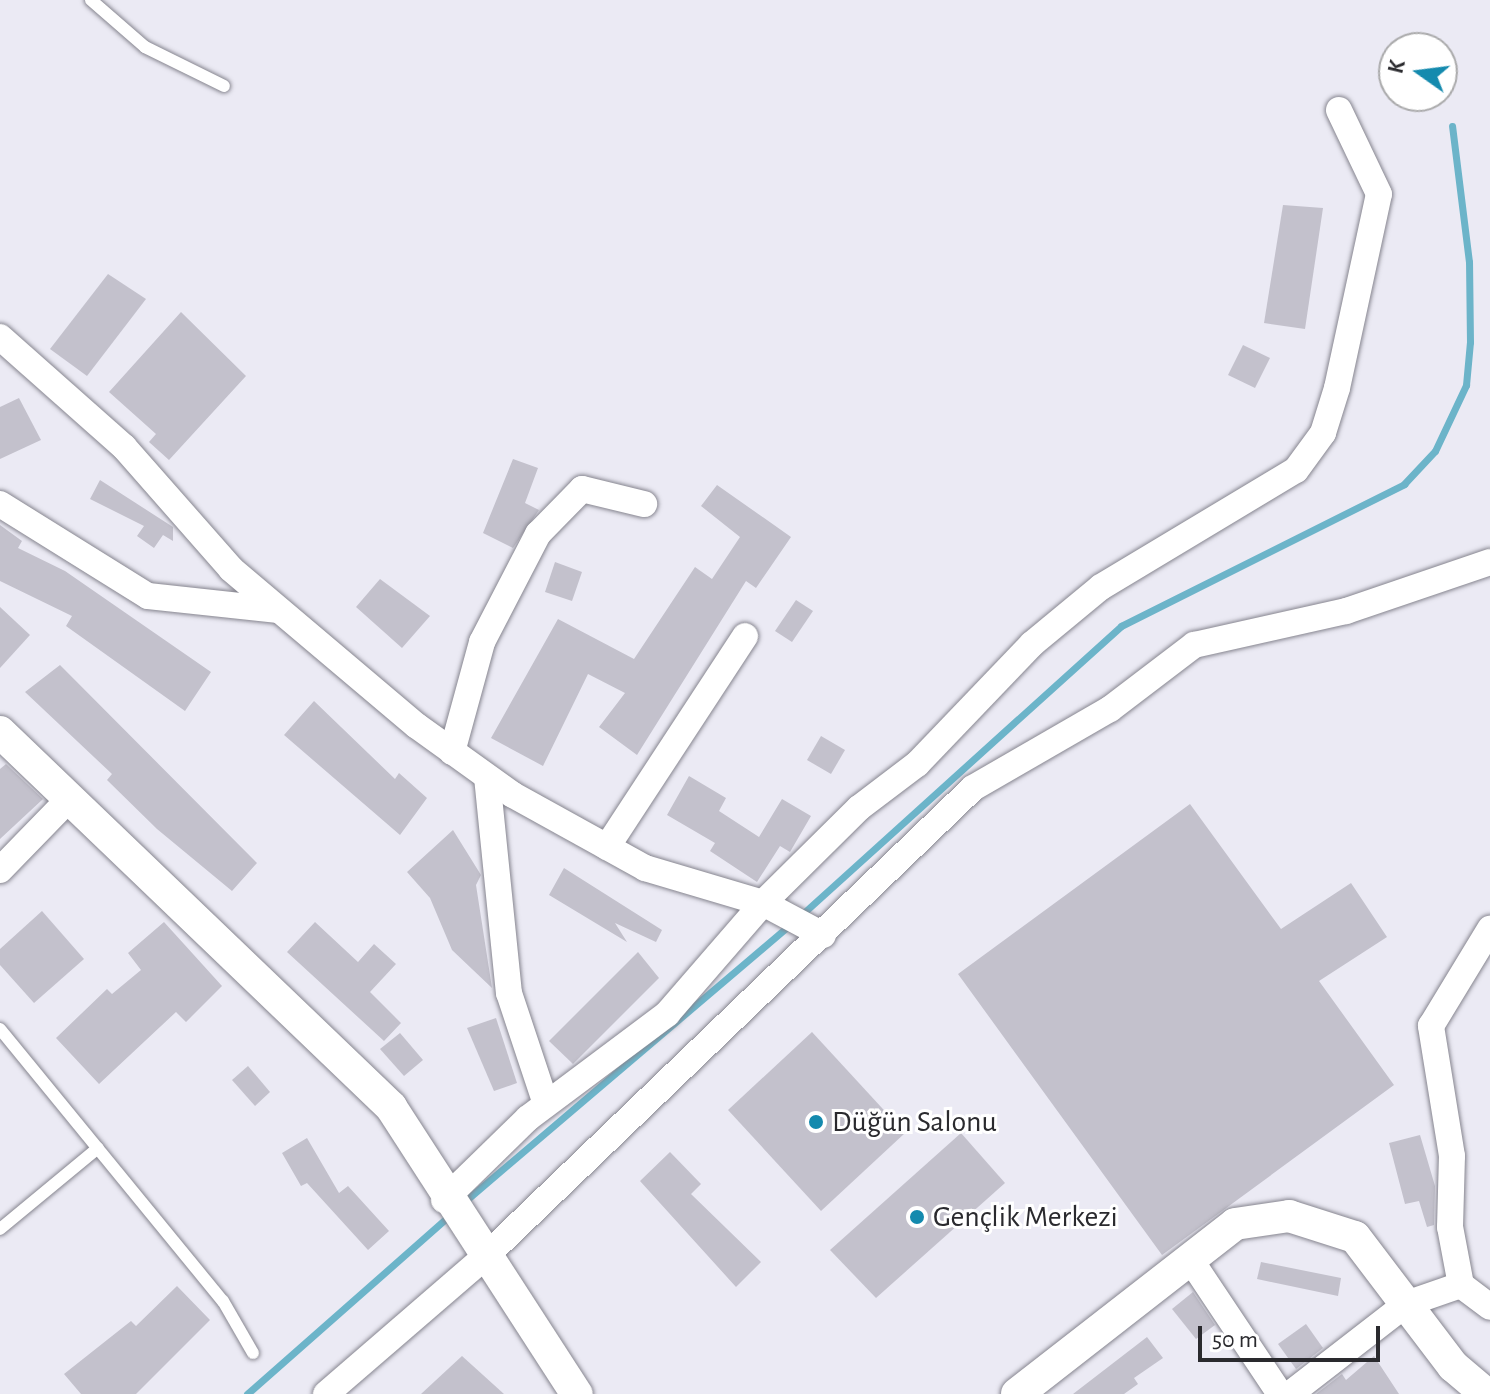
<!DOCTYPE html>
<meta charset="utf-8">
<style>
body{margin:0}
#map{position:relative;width:1490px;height:1394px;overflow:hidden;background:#ebeaf4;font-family:"Alegreya Sans",sans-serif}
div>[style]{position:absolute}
.stream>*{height:7px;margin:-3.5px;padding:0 3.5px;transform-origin:3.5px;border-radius:3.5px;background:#6cb4c9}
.building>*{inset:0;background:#c3c1cc}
.roads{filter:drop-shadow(0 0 2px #86858f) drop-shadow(0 0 2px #86858f)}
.service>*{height:12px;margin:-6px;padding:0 6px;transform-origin:6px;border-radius:6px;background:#fff}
.minor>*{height:26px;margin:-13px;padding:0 13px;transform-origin:13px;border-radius:13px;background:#fff}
.tertiary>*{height:32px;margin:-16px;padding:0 16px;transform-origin:16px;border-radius:16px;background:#fff}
.dots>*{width:22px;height:22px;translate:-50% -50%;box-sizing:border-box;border:4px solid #fff;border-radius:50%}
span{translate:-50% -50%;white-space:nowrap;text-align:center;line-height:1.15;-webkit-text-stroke:6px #fff;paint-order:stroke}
.poi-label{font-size:30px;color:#2a2a2e}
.left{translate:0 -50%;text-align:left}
.north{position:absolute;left:1378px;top:32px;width:80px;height:80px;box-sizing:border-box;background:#fff;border:2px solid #aaaaab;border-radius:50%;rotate:284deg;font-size:22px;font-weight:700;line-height:32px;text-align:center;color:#2a2a2e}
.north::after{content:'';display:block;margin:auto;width:28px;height:36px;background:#148aae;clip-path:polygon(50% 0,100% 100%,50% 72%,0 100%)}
.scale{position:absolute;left:1198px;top:1326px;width:182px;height:36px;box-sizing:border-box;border:4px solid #2a2a2e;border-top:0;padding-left:10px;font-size:24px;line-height:28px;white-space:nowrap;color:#2a2a2e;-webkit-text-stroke:6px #fff;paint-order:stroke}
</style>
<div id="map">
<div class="stream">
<div style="left:799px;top:917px;width:434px;rotate:-42.1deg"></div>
<div style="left:1121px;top:626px;width:317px;rotate:-26.6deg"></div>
<div style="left:1404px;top:484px;width:45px;rotate:-46.8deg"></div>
<div style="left:1435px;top:451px;width:73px;rotate:-64.8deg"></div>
<div style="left:1466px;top:385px;width:43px;rotate:-84.7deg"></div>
<div style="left:1470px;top:342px;width:80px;rotate:-90.7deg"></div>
<div style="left:1469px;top:262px;width:137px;rotate:-97.1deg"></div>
<div style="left:464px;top:1202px;width:428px;rotate:-40.4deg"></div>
<div style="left:247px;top:1394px;width:273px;rotate:-41.4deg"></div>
</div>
<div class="building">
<div style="clip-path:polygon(1283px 205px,1323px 208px,1305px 329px,1264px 323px)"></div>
<div style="clip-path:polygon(108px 274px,146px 299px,87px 376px,50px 349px)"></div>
<div style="clip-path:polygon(181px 312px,246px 376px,169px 460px,149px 442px,156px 434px,109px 392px)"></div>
<div style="clip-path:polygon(1243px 345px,1270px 358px,1255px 388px,1228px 375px)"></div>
<div style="clip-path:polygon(19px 398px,41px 440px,0 459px,0 407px)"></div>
<div style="clip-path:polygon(513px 459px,538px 468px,525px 503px,539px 510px,513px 548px,483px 533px)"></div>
<div style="clip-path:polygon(100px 480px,173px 527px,173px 541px,163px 535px,154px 548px,137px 536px,144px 526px,90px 499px)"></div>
<div style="clip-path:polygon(717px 485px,791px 537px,756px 588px,746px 581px,637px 755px,599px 727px,625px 693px,588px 674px,543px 766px,491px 738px,558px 619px,634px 659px,695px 567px,712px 579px,740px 537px,701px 506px)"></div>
<div style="clip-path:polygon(0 525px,22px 541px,18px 548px,65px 571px,211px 672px,185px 711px,66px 626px,72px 616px,0 581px)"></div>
<div style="clip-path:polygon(555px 562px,582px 572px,572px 601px,545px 592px)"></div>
<div style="clip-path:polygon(380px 579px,430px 616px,402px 648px,356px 607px)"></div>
<div style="clip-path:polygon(796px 600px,813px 611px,792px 642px,775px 631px)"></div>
<div style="clip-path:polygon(0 607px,30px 635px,0 668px)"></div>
<div style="clip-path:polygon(60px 665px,257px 863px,232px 891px,157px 829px,107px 780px,112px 774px,25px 692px)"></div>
<div style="clip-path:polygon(314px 701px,395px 779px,399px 773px,427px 798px,400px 835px,284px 735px)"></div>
<div style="clip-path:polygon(821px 736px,845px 750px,831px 774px,807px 760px)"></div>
<div style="clip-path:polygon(6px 764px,43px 799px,0 839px,0 769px)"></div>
<div style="clip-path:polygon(689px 776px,726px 798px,719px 811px,759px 837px,782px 799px,811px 816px,790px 852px,780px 846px,757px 882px,710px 851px,715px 843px,667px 815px)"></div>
<div style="clip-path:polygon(1190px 804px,1281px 929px,1351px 883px,1387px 937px,1319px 981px,1394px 1085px,1162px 1255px,958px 974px)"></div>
<div style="clip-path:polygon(453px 830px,481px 875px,476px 885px,492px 988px,452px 950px,430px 898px,407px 872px)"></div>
<div style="clip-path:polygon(564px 868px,662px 930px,656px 942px,615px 923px,627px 942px,549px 895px)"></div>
<div style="clip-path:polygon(42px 911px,84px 959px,34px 1003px,0 965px,0 949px)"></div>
<div style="clip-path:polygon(164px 922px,222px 986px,186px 1022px,176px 1012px,99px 1084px,56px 1038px,107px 989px,112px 994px,141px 970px,128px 953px)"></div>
<div style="clip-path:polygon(315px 922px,358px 962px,374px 944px,396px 964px,370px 992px,401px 1023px,384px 1041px,287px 952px)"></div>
<div style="clip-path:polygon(638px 952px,659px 978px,573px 1064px,549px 1041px)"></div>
<div style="clip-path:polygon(496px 1018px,517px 1083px,494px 1091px,467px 1028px)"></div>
<div style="clip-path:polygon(812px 1032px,905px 1133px,821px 1211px,728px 1110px)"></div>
<div style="clip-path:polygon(400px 1033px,423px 1060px,404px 1076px,380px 1049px)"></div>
<div style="clip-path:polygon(248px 1066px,270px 1092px,255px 1106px,232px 1080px)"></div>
<div style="clip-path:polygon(961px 1133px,1005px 1183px,876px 1298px,830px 1250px)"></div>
<div style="clip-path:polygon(1420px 1135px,1435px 1186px,1434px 1225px,1427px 1227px,1419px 1201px,1405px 1204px,1389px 1143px)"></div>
<div style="clip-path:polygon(307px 1138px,339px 1193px,348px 1186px,389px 1231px,368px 1250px,307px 1183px,301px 1186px,282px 1153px)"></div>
<div style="clip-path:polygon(670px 1152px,701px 1184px,691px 1194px,761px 1262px,736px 1287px,640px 1181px)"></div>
<div style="clip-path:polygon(1261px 1262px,1341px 1278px,1338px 1296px,1257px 1279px)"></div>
<div style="clip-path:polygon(177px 1286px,210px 1320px,136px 1394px,81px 1394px,64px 1374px,131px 1321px,136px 1326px)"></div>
<div style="clip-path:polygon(1193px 1292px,1215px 1325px,1196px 1339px,1172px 1309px)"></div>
<div style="clip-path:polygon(1306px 1324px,1323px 1348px,1296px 1369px,1278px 1344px)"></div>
<div style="clip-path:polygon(1147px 1337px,1163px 1358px,1134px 1378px,1138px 1384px,1124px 1394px,1073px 1394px)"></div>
<div style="clip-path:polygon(462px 1356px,504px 1394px,421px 1394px)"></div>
<div style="clip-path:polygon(1374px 1356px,1399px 1394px,1316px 1394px,1342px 1374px,1346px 1380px)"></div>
</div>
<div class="roads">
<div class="service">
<div style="left:91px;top:0;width:72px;rotate:41deg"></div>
<div style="left:145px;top:47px;width:88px;rotate:26.3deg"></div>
<div style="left:0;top:1029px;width:352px;rotate:50.7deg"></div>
<div style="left:223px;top:1301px;width:60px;rotate:60deg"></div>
<div style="left:0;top:1229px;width:127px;rotate:-39.6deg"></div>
</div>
<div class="minor">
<div style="left:0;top:337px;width:166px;rotate:41.6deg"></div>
<div style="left:124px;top:447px;width:162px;rotate:48.7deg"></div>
<div style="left:231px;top:569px;width:243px;rotate:40.2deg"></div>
<div style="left:417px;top:726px;width:118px;rotate:35.7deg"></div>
<div style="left:513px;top:795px;width:151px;rotate:28.9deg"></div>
<div style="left:645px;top:868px;width:123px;rotate:16.5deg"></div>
<div style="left:763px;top:903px;width:68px;rotate:28.1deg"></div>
<div style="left:0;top:504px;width:174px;rotate:31.9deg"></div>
<div style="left:148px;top:596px;width:129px;rotate:6.2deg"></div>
<div style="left:452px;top:752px;width:114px;rotate:-74.7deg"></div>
<div style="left:482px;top:642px;width:122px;rotate:-62.6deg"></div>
<div style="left:538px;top:534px;width:63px;rotate:-45.6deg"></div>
<div style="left:582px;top:489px;width:64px;rotate:13.6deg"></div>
<div style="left:487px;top:777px;width:217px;rotate:84.2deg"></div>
<div style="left:509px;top:993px;width:117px;rotate:71.6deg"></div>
<div style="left:607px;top:847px;width:252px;rotate:-56.8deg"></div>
<div style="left:0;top:870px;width:99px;rotate:-45.8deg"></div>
<div style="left:444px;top:1200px;width:117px;rotate:-44.3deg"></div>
<div style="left:528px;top:1118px;width:174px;rotate:-36.8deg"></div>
<div style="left:667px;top:1014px;width:147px;rotate:-49.1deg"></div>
<div style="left:763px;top:903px;width:135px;rotate:-44.7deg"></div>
<div style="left:859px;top:808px;width:73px;rotate:-37.2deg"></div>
<div style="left:917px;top:764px;width:166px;rotate:-46.2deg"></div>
<div style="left:1032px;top:644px;width:89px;rotate:-39.6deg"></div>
<div style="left:1101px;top:587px;width:227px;rotate:-31deg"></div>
<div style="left:1296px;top:470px;width:46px;rotate:-53.9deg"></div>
<div style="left:1323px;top:433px;width:47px;rotate:-72.7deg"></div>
<div style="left:1337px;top:388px;width:198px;rotate:-77.8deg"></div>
<div style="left:1379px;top:194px;width:93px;rotate:-115.5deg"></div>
<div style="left:1190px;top:1259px;width:162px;rotate:56.3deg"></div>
<div style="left:1461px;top:1285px;width:59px;rotate:-100.7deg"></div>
<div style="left:1450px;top:1227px;width:71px;rotate:-88.4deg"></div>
<div style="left:1452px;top:1156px;width:132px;rotate:-99.2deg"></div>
<div style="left:1431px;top:1026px;width:114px;rotate:-58.7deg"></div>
<div style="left:326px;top:1394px;width:211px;rotate:-40.8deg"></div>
<div style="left:486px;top:1256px;width:675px;rotate:-43.86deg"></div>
<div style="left:973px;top:788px;width:158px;rotate:-30deg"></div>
<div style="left:1110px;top:709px;width:106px;rotate:-37.3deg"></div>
<div style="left:1194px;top:645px;width:156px;rotate:-12.6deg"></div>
<div style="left:1346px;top:611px;width:152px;rotate:-18.8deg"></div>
<div style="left:1290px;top:1394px;width:147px;rotate:-37.8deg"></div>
<div style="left:1406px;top:1304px;width:58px;rotate:-19.1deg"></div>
<div style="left:1461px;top:1285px;width:36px;rotate:37deg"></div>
</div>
<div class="tertiary">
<div style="left:0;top:732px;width:542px;rotate:43.8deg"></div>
<div style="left:391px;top:1107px;width:342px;rotate:57.1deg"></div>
<div style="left:1017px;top:1394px;width:276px;rotate:-37.9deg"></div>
<div style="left:1235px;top:1224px;width:55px;rotate:-8.4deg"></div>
<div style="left:1289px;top:1216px;width:69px;rotate:17.7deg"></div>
<div style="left:1355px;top:1237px;width:162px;rotate:52.8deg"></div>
<div style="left:1453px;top:1366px;width:43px;rotate:40.3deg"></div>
</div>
</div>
<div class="dots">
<div style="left:816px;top:1122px;background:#148aae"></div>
<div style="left:917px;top:1217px;background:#148aae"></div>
</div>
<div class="poi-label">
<span class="left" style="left:832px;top:1122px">Düğün Salonu</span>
<span class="left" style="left:933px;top:1217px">Gençlik Merkezi</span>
</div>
<div class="north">K</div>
<div class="scale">50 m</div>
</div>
